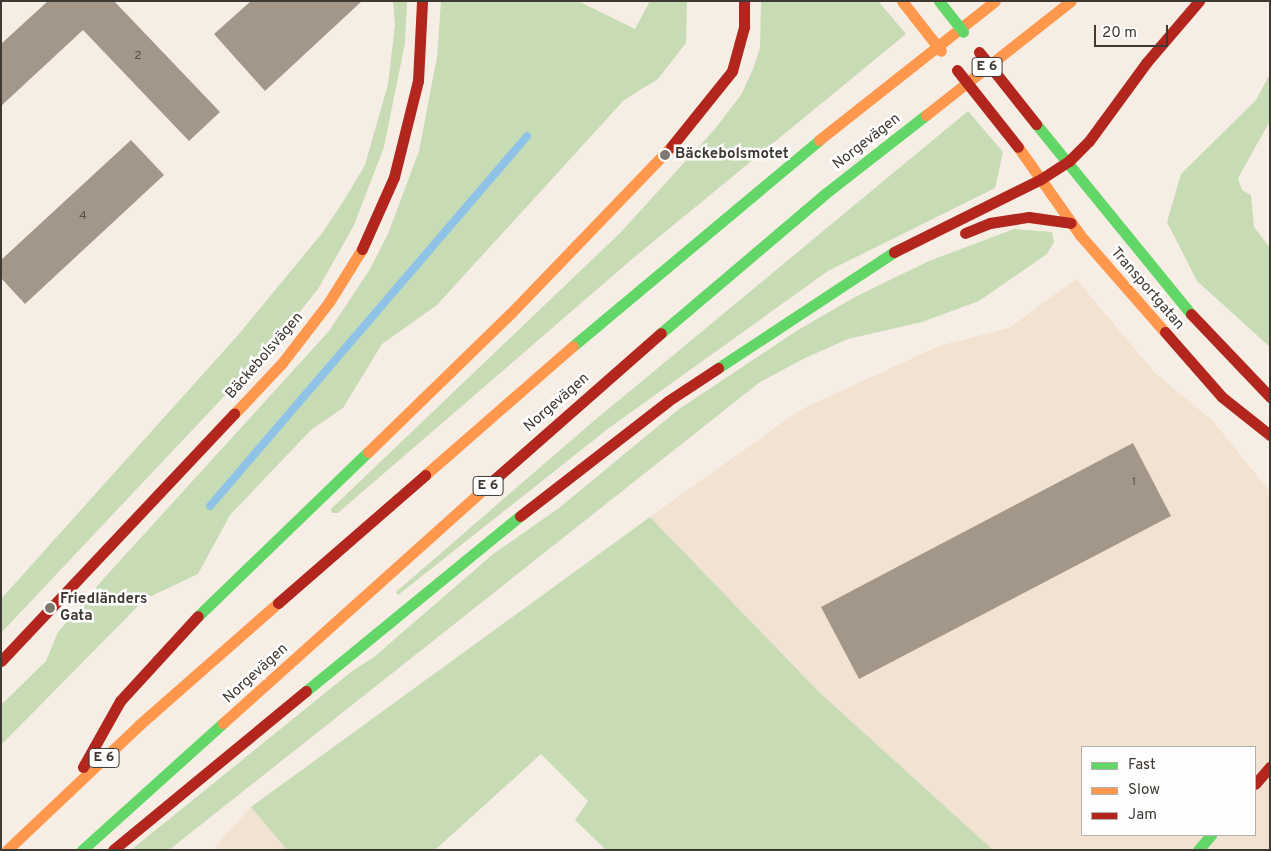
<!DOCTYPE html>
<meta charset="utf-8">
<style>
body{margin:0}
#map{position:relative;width:1271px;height:851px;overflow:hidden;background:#f6eee5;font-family:Overpass,sans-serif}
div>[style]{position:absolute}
.built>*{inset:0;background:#f1e2d2}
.green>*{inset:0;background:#c7dbb5}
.stream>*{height:8px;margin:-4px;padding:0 4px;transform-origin:4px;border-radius:4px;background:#8ec3e7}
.building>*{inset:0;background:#a29788}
.fast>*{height:11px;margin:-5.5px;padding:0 5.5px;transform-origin:5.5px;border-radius:5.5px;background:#63d668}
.slow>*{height:11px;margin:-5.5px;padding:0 5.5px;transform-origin:5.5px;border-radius:5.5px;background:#ff974d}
.jam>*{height:11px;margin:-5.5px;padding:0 5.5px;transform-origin:5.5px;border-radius:5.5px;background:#b3261e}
.fast-bridge>*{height:11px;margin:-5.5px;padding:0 5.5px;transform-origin:5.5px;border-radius:5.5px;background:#63d668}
.slow-bridge>*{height:11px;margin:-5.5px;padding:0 5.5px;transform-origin:5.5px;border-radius:5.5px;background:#ff974d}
.jam-bridge>*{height:11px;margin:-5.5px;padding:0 5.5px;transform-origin:5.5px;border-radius:5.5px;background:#b3261e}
.dots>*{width:14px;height:14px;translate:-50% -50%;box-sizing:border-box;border:2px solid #fefefe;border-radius:50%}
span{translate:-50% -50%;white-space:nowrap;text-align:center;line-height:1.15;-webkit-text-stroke:5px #fefefe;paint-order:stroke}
.number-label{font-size:12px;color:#585048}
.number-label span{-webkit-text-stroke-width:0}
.shield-label span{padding:1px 4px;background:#fefefe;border:1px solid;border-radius:4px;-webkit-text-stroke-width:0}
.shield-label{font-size:14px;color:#3f3933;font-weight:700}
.street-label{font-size:15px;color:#3f3933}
.poi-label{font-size:15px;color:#3f3933;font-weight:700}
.left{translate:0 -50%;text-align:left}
.frame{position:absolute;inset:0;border:2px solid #3f3933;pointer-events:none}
.legend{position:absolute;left:1081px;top:746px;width:175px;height:90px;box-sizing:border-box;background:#fefefe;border:1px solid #b2afad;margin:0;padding:6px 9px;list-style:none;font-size:15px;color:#3f3933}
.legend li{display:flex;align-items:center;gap:10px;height:25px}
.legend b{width:25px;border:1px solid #b2afad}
.scale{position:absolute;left:1094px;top:25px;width:74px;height:22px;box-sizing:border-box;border:2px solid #3f3933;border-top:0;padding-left:6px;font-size:15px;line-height:18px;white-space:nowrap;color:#3f3933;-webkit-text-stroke:4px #fefefe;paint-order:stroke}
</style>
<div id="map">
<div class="built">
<div style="clip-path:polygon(evenodd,1076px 279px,1155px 373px,1213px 421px,1270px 492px,1270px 850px,993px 850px,819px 692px,650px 517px,800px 410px,939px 346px,1009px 328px,1076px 279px,1082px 747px,1255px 747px,1255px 835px,1082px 835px,1082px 747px)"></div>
<div style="clip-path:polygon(251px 807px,287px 850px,212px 850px)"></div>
</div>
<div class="green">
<div style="clip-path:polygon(393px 1px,407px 1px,405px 43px,384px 147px,354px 225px,318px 289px,279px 338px,1px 633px,1px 599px,239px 334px,323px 232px,346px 197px,365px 165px,388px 84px,395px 25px)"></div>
<div style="clip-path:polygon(441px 1px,578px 1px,635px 29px,650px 1px,687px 1px,686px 43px,658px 79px,624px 100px,437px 305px,382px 344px,343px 408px,311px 430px,230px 515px,198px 574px,145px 599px,1px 745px,1px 705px,46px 661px,58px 632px,106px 576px,329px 331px,370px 269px,388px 234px,419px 151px,437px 57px)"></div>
<div style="clip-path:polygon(761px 1px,878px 1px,906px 34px,631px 260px,338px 513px,332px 513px,331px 509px,620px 233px,714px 130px,741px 95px,753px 69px,760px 48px)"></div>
<div style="clip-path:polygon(1270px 74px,1270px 121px,1238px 178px,1242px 190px,1251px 195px,1254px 227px,1270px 248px,1270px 347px,1197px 281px,1167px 222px,1181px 174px,1256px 100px)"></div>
<div style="clip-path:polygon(968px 111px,1003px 152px,995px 188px,828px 271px,609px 428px,398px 595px,396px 592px,589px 425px)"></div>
<div style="clip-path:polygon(1014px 229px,1052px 232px,1054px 242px,1047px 254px,979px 301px,922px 322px,848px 339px,805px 358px,760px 382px,169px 850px,131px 850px,351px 672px,374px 657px,492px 555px,559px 508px,679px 409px,798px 330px,855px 297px,929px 261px)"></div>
<div style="clip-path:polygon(650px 517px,819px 692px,993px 850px,606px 850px,575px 820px,588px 801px,541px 754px,435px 850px,287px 850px,251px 807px)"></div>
</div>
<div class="stream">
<div style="left:210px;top:506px;width:487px;rotate:-49.4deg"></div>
</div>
<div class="building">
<div style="clip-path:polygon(48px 1px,114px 1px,220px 112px,189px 141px,83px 30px,1px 106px,1px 44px)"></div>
<div style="clip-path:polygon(251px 1px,362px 1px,265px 91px,214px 34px)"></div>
<div style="clip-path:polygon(131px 140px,164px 175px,25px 304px,1px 278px,1px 260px)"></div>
<div style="clip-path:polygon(1133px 443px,1171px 516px,859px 679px,821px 607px)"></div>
</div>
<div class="fast">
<div style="left:1036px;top:124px;width:245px;rotate:50.8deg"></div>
<div style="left:661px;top:333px;width:216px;rotate:-40.3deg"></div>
<div style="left:826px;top:193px;width:127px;rotate:-38deg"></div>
<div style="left:573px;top:346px;width:321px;rotate:-39.9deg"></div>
<div style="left:718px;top:368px;width:211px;rotate:-33.4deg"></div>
<div style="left:198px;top:616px;width:236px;rotate:-44deg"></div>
<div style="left:306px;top:691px;width:276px;rotate:-39.3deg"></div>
<div style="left:82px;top:850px;width:190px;rotate:-42deg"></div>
<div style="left:1198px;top:850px;width:20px;rotate:-49deg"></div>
</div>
<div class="slow">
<div style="left:926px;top:115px;width:184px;rotate:-38.2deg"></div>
<div style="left:819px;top:140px;width:224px;rotate:-38.3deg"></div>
<div style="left:1018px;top:147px;width:108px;rotate:54.8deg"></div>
<div style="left:1080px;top:235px;width:129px;rotate:48.8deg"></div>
<div style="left:234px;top:414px;width:70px;rotate:-46.7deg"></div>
<div style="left:282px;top:363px;width:77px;rotate:-52.4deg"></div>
<div style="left:329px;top:302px;width:62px;rotate:-58.1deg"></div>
<div style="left:368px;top:452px;width:199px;rotate:-44.2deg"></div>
<div style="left:511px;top:313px;width:231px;rotate:-46.1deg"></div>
<div style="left:425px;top:475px;width:196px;rotate:-41.1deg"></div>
<div style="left:223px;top:723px;width:356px;rotate:-41.9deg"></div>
<div style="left:7px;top:850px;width:182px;rotate:-43.4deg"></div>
<div style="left:139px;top:725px;width:185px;rotate:-41.3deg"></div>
</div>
<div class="jam">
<div style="left:671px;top:147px;width:97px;rotate:-51.2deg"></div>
<div style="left:732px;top:71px;width:46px;rotate:-74.7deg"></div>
<div style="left:744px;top:27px;width:26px;rotate:-90deg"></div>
<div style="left:965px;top:233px;width:27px;rotate:-22deg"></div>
<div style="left:990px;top:223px;width:39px;rotate:-9deg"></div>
<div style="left:1029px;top:217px;width:42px;rotate:8.1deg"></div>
<div style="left:362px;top:249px;width:79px;rotate:-66deg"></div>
<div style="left:394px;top:177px;width:99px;rotate:-76deg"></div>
<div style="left:418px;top:81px;width:80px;rotate:-87.1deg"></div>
<div style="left:894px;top:252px;width:164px;rotate:-26.4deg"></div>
<div style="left:1041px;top:179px;width:33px;rotate:-33deg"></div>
<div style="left:1069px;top:161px;width:28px;rotate:-45deg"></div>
<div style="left:1089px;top:141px;width:97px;rotate:-53.8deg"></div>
<div style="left:1146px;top:63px;width:82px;rotate:-49.5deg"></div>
<div style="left:1191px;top:314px;width:115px;rotate:46.4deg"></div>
<div style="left:1165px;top:332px;width:86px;rotate:48.8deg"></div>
<div style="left:1222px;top:397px;width:61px;rotate:38.4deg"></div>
<div style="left:488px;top:485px;width:230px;rotate:-41.3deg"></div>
<div style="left:520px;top:516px;width:187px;rotate:-37.8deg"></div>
<div style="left:668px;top:401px;width:60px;rotate:-33.4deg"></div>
<div style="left:278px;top:603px;width:195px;rotate:-41deg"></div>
<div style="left:1px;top:661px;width:340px;rotate:-46.7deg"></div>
<div style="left:83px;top:767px;width:76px;rotate:-60.7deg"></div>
<div style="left:120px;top:701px;width:115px;rotate:-47.5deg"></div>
<div style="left:1255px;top:784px;width:23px;rotate:-49deg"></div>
<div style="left:113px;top:850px;width:250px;rotate:-39.5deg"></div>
</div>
<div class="fast-bridge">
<div style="left:939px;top:1px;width:39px;rotate:52deg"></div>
</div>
<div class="slow-bridge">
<div style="left:902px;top:1px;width:63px;rotate:52deg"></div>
</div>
<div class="jam-bridge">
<div style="left:979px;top:52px;width:92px;rotate:51.6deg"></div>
<div style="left:957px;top:70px;width:98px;rotate:51.6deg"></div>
</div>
<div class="dots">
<div style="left:665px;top:155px;background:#7f7871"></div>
<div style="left:50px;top:608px;background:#7f7871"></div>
</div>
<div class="number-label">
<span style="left:138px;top:57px">2</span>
<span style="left:83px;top:217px">4</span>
<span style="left:1134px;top:483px">1</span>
</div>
<div class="shield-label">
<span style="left:987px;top:67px">E 6</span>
<span style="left:488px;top:486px">E 6</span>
<span style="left:104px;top:758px">E 6</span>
</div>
<div class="street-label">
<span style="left:867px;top:142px;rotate:-38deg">Norgevägen</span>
<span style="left:1147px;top:289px;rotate:49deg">Transportgatan</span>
<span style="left:265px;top:356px;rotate:-49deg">Bäckebolsvägen</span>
<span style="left:557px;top:403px;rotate:-41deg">Norgevägen</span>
<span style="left:256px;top:674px;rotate:-42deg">Norgevägen</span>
</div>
<div class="poi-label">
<span class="left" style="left:675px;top:155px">Bäckebolsmotet</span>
<span class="left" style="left:60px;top:608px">Friedländers<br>Gata</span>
</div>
<div class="frame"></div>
<ul class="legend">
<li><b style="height:6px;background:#63d668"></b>Fast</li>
<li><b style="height:6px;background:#ff974d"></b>Slow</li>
<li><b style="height:6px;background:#b3261e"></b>Jam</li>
</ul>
<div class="scale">20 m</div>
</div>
